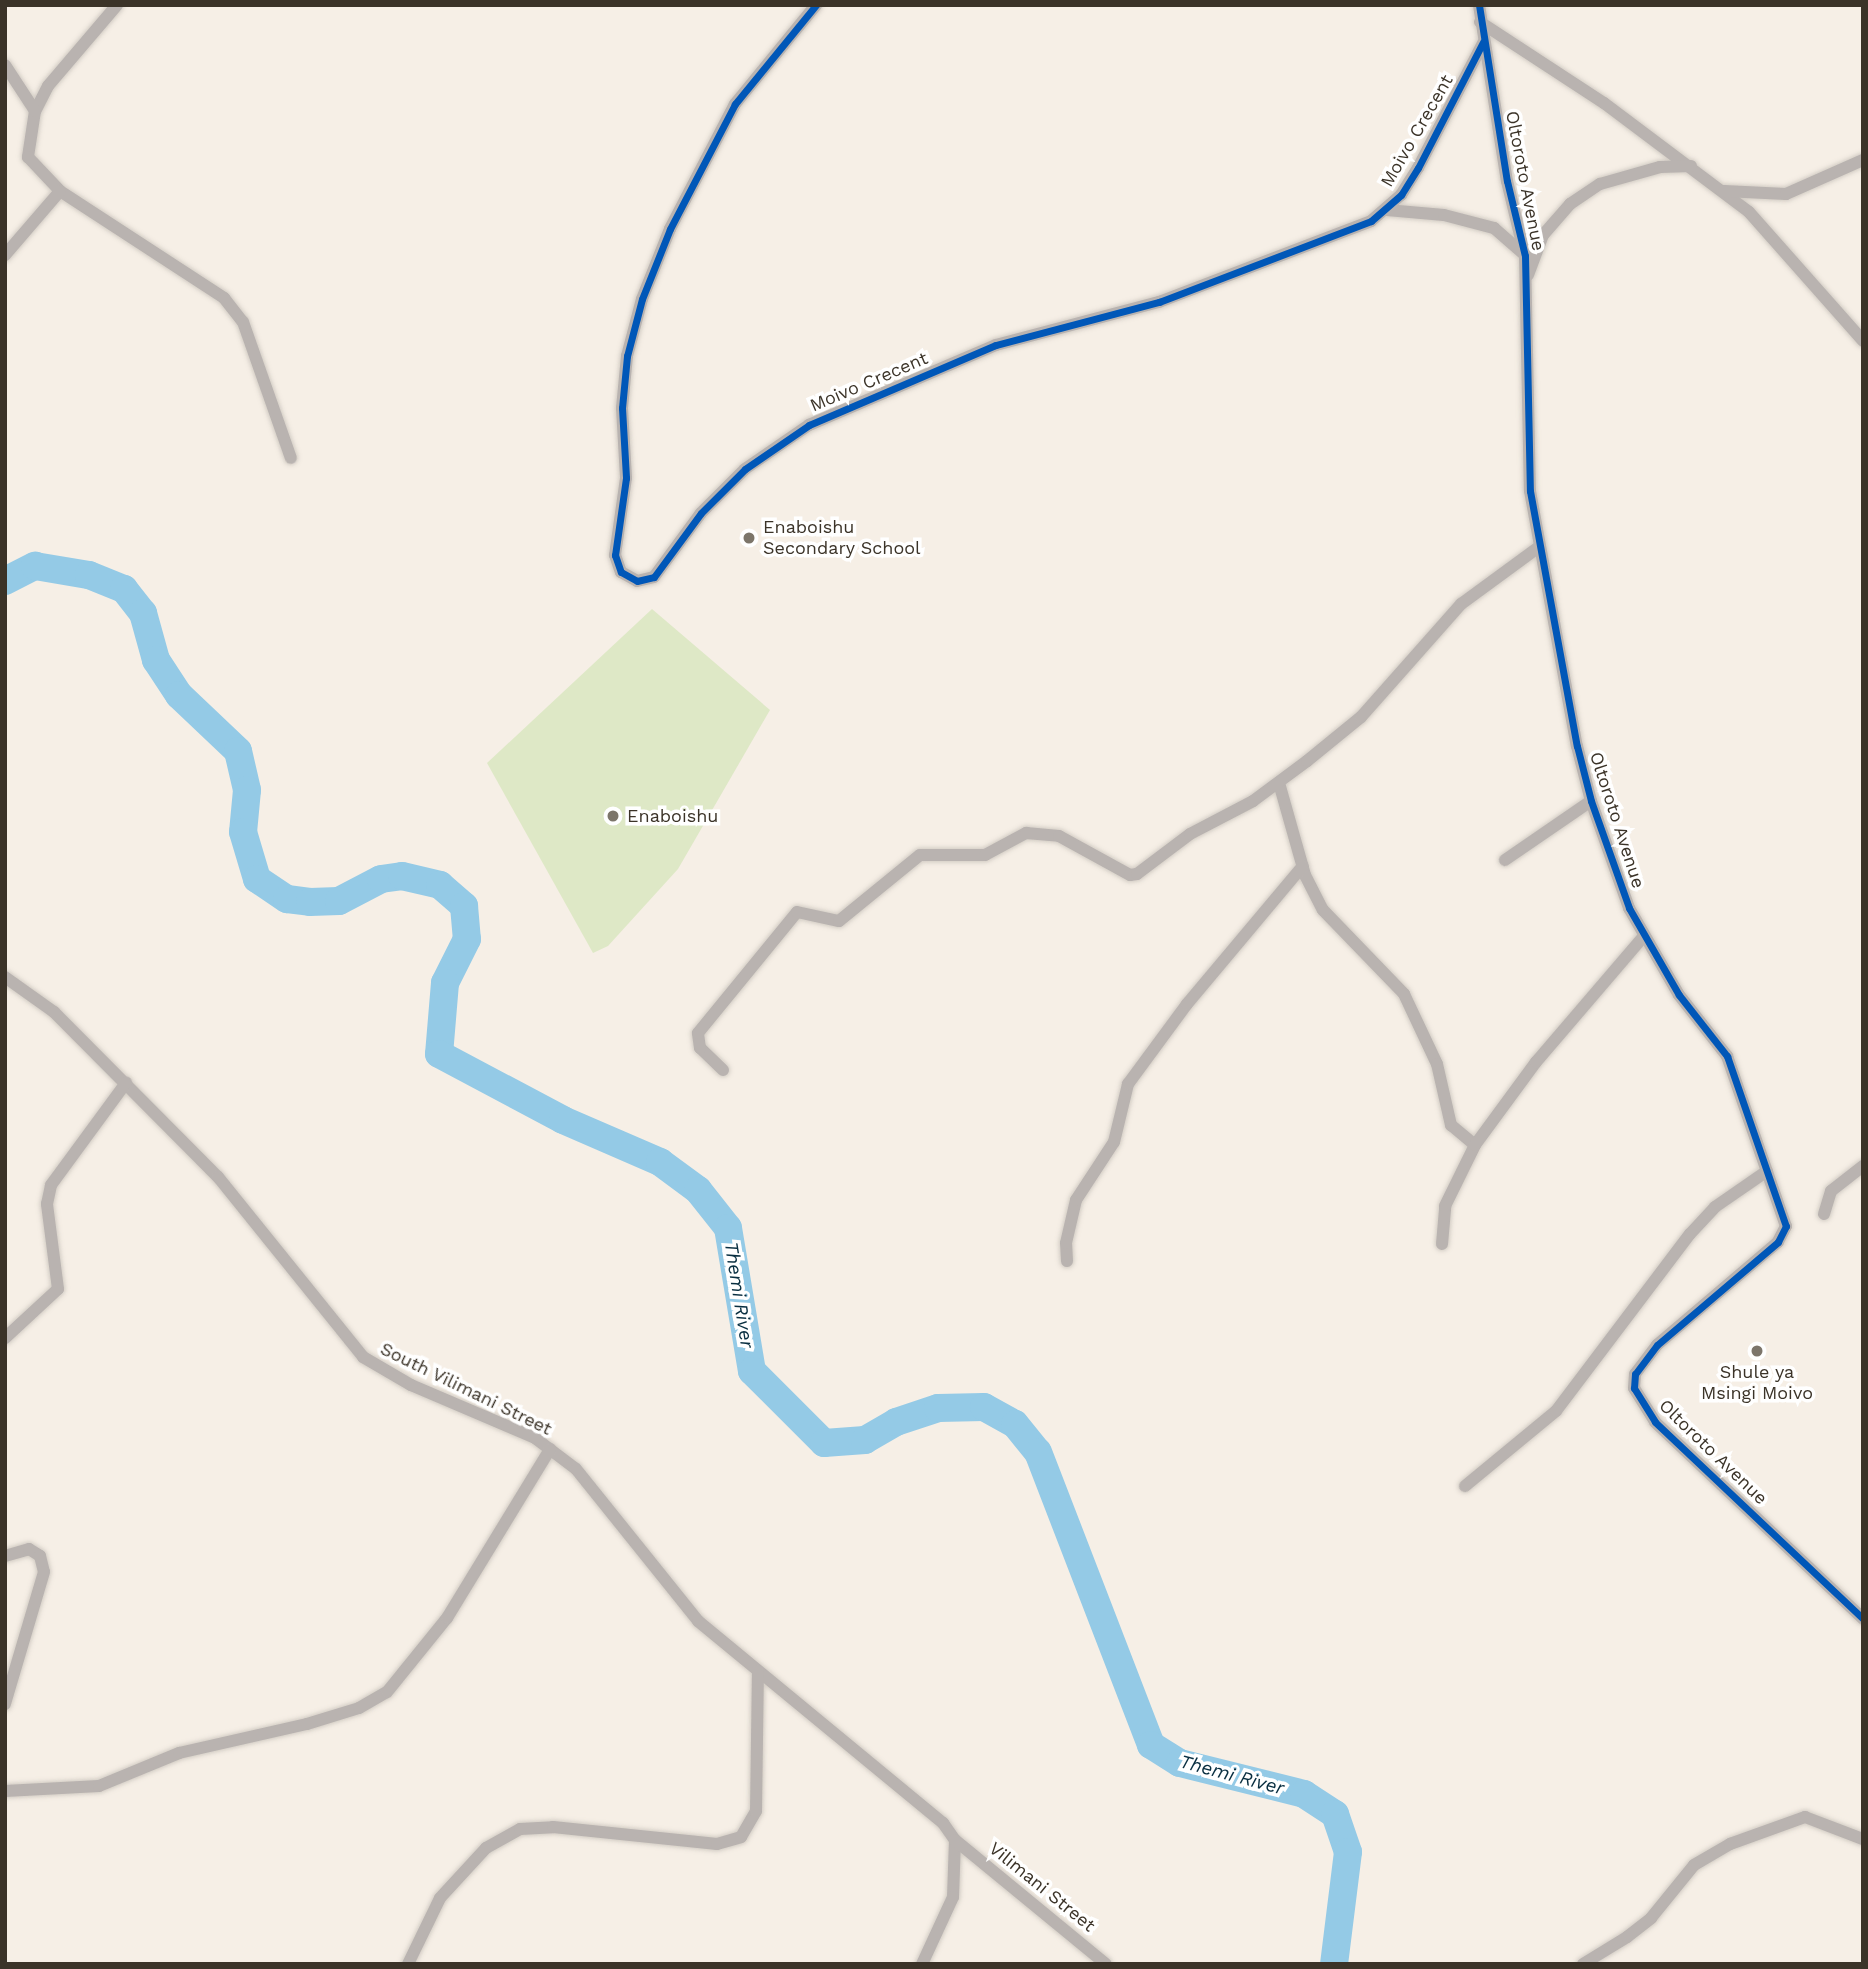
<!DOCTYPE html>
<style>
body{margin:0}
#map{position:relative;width:1868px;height:1969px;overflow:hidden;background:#f6efe6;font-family:"Work Sans",sans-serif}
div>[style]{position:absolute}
.green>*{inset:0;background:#dee8c6}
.river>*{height:28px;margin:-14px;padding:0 14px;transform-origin:14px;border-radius:14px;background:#94cae6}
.roads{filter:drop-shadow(0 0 2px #d3cdc5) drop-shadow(0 0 2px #d3cdc5)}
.street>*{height:12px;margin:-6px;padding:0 6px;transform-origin:6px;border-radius:6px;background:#b9b3b0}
.cycleway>*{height:7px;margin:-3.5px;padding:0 3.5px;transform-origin:3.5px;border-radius:3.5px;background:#0057b8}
.dots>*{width:19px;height:19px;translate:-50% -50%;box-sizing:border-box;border:4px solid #fff;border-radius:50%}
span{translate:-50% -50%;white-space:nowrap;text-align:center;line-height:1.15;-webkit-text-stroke:7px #fff;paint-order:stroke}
.street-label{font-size:18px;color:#3b3328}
.poi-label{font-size:18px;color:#3b3328}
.left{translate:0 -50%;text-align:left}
.water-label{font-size:19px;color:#082e40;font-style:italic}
.frame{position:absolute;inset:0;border:7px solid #3b3328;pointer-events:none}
</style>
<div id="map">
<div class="green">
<div style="clip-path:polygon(652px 609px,770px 710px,678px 869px,608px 946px,593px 953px,487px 763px)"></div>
</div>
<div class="river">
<div style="left:5px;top:581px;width:34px;rotate:-27deg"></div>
<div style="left:35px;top:566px;width:55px;rotate:9.5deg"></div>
<div style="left:89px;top:575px;width:38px;rotate:22deg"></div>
<div style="left:124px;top:589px;width:31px;rotate:52deg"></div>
<div style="left:143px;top:613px;width:49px;rotate:74.5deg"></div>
<div style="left:156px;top:660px;width:42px;rotate:56.7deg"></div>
<div style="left:179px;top:695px;width:81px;rotate:43.5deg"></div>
<div style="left:238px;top:751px;width:40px;rotate:77deg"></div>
<div style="left:247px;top:790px;width:42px;rotate:95.4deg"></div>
<div style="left:243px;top:832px;width:49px;rotate:73.4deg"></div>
<div style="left:257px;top:879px;width:36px;rotate:34deg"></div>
<div style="left:287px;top:899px;width:23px;rotate:7deg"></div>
<div style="left:310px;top:902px;width:29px;rotate:-2deg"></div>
<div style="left:339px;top:901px;width:47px;rotate:-27.6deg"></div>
<div style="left:381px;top:879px;width:21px;rotate:-8deg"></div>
<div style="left:402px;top:876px;width:39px;rotate:13deg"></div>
<div style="left:440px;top:885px;width:32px;rotate:41deg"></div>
<div style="left:464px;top:906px;width:33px;rotate:85deg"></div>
<div style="left:467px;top:939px;width:49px;rotate:116.6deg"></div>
<div style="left:445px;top:983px;width:71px;rotate:94.8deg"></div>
<div style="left:439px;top:1054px;width:140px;rotate:28deg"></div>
<div style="left:563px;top:1120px;width:106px;rotate:23.4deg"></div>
<div style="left:660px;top:1162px;width:47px;rotate:36.4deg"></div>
<div style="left:698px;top:1190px;width:48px;rotate:51.7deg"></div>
<div style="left:728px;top:1228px;width:145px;rotate:80.5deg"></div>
<div style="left:752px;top:1371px;width:102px;rotate:45deg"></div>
<div style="left:824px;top:1443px;width:41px;rotate:-4.2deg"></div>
<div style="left:865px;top:1440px;width:36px;rotate:-30deg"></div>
<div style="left:896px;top:1422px;width:44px;rotate:-18.4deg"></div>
<div style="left:938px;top:1408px;width:46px;rotate:-1.2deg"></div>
<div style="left:984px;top:1407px;width:35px;rotate:29deg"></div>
<div style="left:1015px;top:1424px;width:36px;rotate:51deg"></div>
<div style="left:1038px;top:1452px;width:314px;rotate:68.9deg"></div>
<div style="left:1151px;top:1745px;width:34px;rotate:32deg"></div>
<div style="left:1180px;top:1763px;width:128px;rotate:14deg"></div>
<div style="left:1304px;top:1794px;width:37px;rotate:33deg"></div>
<div style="left:1335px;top:1814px;width:40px;rotate:71.1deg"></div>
<div style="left:1348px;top:1852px;width:113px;rotate:97.1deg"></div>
</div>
<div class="roads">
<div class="street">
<div style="left:117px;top:5px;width:106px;rotate:130.4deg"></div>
<div style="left:48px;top:86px;width:28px;rotate:117deg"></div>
<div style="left:35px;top:111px;width:47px;rotate:98.7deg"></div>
<div style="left:28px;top:157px;width:47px;rotate:46.7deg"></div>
<div style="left:60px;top:191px;width:196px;rotate:33.1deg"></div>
<div style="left:224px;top:298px;width:31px;rotate:52deg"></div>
<div style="left:243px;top:322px;width:144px;rotate:70.6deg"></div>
<div style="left:816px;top:5px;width:128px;rotate:129.3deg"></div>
<div style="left:735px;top:104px;width:141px;rotate:117.5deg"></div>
<div style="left:670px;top:229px;width:75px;rotate:111.8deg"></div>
<div style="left:642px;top:299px;width:59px;rotate:104.7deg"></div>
<div style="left:627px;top:356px;width:52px;rotate:95.5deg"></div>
<div style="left:622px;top:408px;width:70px;rotate:86.7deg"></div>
<div style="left:626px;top:478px;width:78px;rotate:98.1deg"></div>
<div style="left:615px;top:555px;width:18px;rotate:71deg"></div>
<div style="left:621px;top:572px;width:18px;rotate:29deg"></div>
<div style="left:637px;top:581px;width:17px;rotate:-13deg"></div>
<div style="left:654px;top:577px;width:79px;rotate:-53.7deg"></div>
<div style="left:701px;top:513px;width:62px;rotate:-45deg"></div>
<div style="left:745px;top:469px;width:78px;rotate:-34.5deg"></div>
<div style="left:809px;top:425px;width:203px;rotate:-23.2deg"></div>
<div style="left:996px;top:345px;width:169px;rotate:-14.8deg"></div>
<div style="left:1159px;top:302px;width:227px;rotate:-20.9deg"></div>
<div style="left:1371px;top:221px;width:40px;rotate:-41deg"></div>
<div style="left:1401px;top:195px;width:32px;rotate:-58deg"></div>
<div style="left:1418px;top:168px;width:141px;rotate:-62.5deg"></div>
<div style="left:1479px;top:5px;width:178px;rotate:81deg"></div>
<div style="left:1507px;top:181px;width:77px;rotate:76.5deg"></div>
<div style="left:1525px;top:256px;width:235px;rotate:88.8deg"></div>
<div style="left:1530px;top:491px;width:259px;rotate:79.6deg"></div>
<div style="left:1577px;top:746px;width:57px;rotate:75.7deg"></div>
<div style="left:1591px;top:801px;width:114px;rotate:70.4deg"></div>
<div style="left:1629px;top:908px;width:100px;rotate:60.1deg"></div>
<div style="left:1679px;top:995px;width:78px;rotate:51.8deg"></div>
<div style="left:1727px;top:1056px;width:180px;rotate:70.9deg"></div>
<div style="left:1786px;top:1226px;width:18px;rotate:117deg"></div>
<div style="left:1778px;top:1242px;width:159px;rotate:139.6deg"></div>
<div style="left:1657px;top:1345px;width:36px;rotate:127deg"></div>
<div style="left:1635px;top:1374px;width:14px;rotate:94deg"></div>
<div style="left:1634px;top:1388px;width:40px;rotate:58deg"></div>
<div style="left:1655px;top:1422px;width:286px;rotate:43.4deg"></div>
<div style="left:1480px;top:22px;width:148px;rotate:33.2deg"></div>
<div style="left:1604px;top:103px;width:181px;rotate:36.9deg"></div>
<div style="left:1749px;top:212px;width:172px;rotate:48.5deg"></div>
<div style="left:5px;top:65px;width:55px;rotate:56.9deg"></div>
<div style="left:1724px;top:191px;width:62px;rotate:2.8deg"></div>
<div style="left:1786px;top:194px;width:84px;rotate:-23.8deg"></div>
<div style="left:1387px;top:210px;width:57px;rotate:5deg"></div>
<div style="left:1444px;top:215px;width:52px;rotate:14.6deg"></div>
<div style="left:1494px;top:228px;width:41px;rotate:41.1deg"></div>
<div style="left:5px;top:255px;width:84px;rotate:-49.3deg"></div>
<div style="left:1528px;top:275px;width:43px;rotate:-69.4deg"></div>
<div style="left:1543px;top:235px;width:41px;rotate:-48.9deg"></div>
<div style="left:1570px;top:204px;width:36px;rotate:-34deg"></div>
<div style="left:1600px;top:184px;width:62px;rotate:-15.8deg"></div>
<div style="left:1660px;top:167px;width:31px;rotate:-2deg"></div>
<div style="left:1279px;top:783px;width:96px;rotate:74.2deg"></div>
<div style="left:1305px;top:875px;width:39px;rotate:63deg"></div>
<div style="left:1323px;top:910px;width:117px;rotate:46deg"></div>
<div style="left:1404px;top:994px;width:77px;rotate:64.8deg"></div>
<div style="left:1437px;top:1064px;width:63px;rotate:77.1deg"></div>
<div style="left:1451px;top:1125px;width:31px;rotate:40deg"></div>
<div style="left:1505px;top:860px;width:104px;rotate:-34.5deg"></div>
<div style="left:5px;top:977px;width:60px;rotate:35.5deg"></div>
<div style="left:54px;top:1012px;width:233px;rotate:45.2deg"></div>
<div style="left:218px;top:1177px;width:231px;rotate:51.1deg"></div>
<div style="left:363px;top:1357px;width:56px;rotate:30.3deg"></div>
<div style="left:411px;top:1385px;width:135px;rotate:23.1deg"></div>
<div style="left:535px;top:1438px;width:51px;rotate:37.1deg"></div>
<div style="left:576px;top:1469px;width:195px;rotate:51.2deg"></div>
<div style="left:698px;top:1621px;width:318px;rotate:39.5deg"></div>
<div style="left:943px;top:1823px;width:21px;rotate:55deg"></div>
<div style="left:955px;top:1840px;width:57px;rotate:92deg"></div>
<div style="left:953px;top:1897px;width:74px;rotate:114.8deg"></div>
<div style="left:723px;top:1070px;width:32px;rotate:-136deg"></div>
<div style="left:700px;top:1048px;width:15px;rotate:-98deg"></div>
<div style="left:698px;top:1033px;width:156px;rotate:-50.7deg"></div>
<div style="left:797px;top:912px;width:43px;rotate:12.1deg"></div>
<div style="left:839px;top:921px;width:104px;rotate:-39.2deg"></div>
<div style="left:920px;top:855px;width:65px"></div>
<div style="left:985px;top:855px;width:47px;rotate:-28.2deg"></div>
<div style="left:1026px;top:833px;width:33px;rotate:5deg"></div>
<div style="left:1059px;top:836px;width:81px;rotate:28.8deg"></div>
<div style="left:1130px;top:875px;width:7px;rotate:-8deg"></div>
<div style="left:1137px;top:874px;width:66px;rotate:-37deg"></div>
<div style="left:1190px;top:834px;width:71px;rotate:-27.6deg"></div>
<div style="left:1253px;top:801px;width:67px;rotate:-36.5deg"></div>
<div style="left:1307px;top:761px;width:70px;rotate:-39.2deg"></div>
<div style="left:1361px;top:717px;width:151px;rotate:-48.5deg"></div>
<div style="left:1461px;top:604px;width:97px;rotate:-36.2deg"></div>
<div style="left:1824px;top:1214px;width:24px;rotate:-73deg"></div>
<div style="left:1831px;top:1191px;width:41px;rotate:-38deg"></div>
<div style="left:1442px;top:1244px;width:38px;rotate:-85deg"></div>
<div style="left:1445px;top:1206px;width:68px;rotate:-63.8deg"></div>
<div style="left:1475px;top:1145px;width:103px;rotate:-53.7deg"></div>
<div style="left:1536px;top:1062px;width:165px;rotate:-49.4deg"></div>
<div style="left:1067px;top:1261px;width:18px;rotate:-93deg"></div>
<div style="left:1066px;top:1243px;width:44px;rotate:-76.9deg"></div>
<div style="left:1076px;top:1200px;width:69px;rotate:-56.8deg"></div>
<div style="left:1114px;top:1142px;width:60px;rotate:-76.4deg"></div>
<div style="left:1128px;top:1084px;width:99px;rotate:-53.6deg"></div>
<div style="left:1187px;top:1004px;width:180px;rotate:-50deg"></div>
<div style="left:5px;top:1338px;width:72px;rotate:-42.8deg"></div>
<div style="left:58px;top:1289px;width:86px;rotate:-97.4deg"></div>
<div style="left:47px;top:1204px;width:19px;rotate:-78deg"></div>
<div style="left:51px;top:1185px;width:127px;rotate:-53.7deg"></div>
<div style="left:1465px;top:1486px;width:118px;rotate:-39.5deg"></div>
<div style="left:1556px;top:1411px;width:222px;rotate:-52.9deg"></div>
<div style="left:1690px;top:1234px;width:37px;rotate:-47deg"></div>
<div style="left:1715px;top:1207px;width:63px;rotate:-34.7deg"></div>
<div style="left:5px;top:1556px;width:25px;rotate:-16deg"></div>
<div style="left:29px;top:1549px;width:13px;rotate:32deg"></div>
<div style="left:40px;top:1556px;width:16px;rotate:76deg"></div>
<div style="left:44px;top:1572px;width:138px;rotate:106.5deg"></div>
<div style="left:5px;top:1791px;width:94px;rotate:-3deg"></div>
<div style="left:99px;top:1786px;width:87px;rotate:-22.4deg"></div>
<div style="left:179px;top:1753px;width:131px;rotate:-12.8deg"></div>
<div style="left:307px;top:1724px;width:54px;rotate:-17.1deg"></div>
<div style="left:359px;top:1708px;width:32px;rotate:-30deg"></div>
<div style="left:387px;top:1692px;width:95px;rotate:-51deg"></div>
<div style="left:447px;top:1618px;width:198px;rotate:-58.6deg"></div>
<div style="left:955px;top:1840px;width:195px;rotate:39.4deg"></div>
<div style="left:408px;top:1964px;width:73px;rotate:-64.1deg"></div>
<div style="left:440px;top:1898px;width:68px;rotate:-47.4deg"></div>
<div style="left:486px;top:1848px;width:39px;rotate:-29deg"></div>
<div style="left:520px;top:1829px;width:33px;rotate:-3deg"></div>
<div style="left:553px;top:1827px;width:165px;rotate:5.9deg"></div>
<div style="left:717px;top:1844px;width:25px;rotate:-16deg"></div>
<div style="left:741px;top:1837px;width:30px;rotate:-60deg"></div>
<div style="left:756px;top:1811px;width:140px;rotate:-89.2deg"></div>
<div style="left:1583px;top:1964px;width:52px;rotate:-31.5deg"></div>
<div style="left:1627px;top:1937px;width:31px;rotate:-38deg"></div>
<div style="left:1651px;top:1918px;width:68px;rotate:-50.9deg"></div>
<div style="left:1694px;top:1865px;width:42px;rotate:-30.3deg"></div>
<div style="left:1730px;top:1844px;width:80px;rotate:-19.8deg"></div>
<div style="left:1805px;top:1817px;width:62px;rotate:20.8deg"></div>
</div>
</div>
<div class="cycleway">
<div style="left:816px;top:5px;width:128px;rotate:129.3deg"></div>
<div style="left:735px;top:104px;width:141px;rotate:117.5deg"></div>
<div style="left:670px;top:229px;width:75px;rotate:111.8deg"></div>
<div style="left:642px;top:299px;width:59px;rotate:104.7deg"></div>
<div style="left:627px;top:356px;width:52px;rotate:95.5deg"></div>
<div style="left:622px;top:408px;width:70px;rotate:86.7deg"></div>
<div style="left:626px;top:478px;width:78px;rotate:98.1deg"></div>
<div style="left:615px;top:555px;width:18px;rotate:71deg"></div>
<div style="left:621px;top:572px;width:18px;rotate:29deg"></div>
<div style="left:637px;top:581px;width:17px;rotate:-13deg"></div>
<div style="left:654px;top:577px;width:79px;rotate:-53.7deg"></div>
<div style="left:701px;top:513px;width:62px;rotate:-45deg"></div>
<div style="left:745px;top:469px;width:78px;rotate:-34.5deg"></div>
<div style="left:809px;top:425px;width:203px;rotate:-23.2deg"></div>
<div style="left:996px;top:345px;width:169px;rotate:-14.8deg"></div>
<div style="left:1159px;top:302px;width:227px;rotate:-20.9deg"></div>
<div style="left:1371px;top:221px;width:40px;rotate:-41deg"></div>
<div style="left:1401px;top:195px;width:32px;rotate:-58deg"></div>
<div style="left:1418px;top:168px;width:142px;rotate:-62.7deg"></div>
<div style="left:1479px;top:5px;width:178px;rotate:81deg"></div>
<div style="left:1507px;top:181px;width:77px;rotate:76.5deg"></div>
<div style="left:1525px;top:256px;width:235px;rotate:88.8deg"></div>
<div style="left:1530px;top:491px;width:259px;rotate:79.6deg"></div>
<div style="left:1577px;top:746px;width:57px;rotate:75.7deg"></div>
<div style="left:1591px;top:801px;width:114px;rotate:70.4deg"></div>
<div style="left:1629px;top:908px;width:100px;rotate:60.1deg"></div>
<div style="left:1679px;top:995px;width:78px;rotate:51.8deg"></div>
<div style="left:1727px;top:1056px;width:180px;rotate:70.9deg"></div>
<div style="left:1786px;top:1226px;width:18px;rotate:117deg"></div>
<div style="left:1778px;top:1242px;width:159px;rotate:139.6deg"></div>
<div style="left:1657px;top:1345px;width:36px;rotate:127deg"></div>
<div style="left:1635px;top:1374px;width:14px;rotate:94deg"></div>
<div style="left:1634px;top:1388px;width:40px;rotate:58deg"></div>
<div style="left:1655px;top:1422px;width:286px;rotate:43.4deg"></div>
</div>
<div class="dots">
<div style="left:749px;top:538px;background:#7c756a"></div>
<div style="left:613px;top:816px;background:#7c756a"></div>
<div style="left:1757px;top:1351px;background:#7c756a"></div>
</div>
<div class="street-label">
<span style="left:1417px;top:131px;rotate:-60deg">Moivo Crecent</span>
<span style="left:1525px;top:181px;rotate:79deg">Oltoroto Avenue</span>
<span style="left:869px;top:382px;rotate:-23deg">Moivo Crecent</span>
<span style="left:1617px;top:820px;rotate:72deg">Oltoroto Avenue</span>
<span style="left:466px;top:1389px;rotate:26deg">South Vilimani Street</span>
<span style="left:1713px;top:1452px;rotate:44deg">Oltoroto Avenue</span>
<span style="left:1042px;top:1887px;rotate:39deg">Vilimani Street</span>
</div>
<div class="poi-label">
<span class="left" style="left:763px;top:538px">Enaboishu<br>Secondary School</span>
<span class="left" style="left:627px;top:816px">Enaboishu</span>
<span style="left:1757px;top:1383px">Shule ya<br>Msingi Moivo</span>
</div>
<div class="water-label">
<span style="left:739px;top:1295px;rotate:81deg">Themi River</span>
<span style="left:1232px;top:1775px;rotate:15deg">Themi River</span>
</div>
<div class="frame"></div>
</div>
